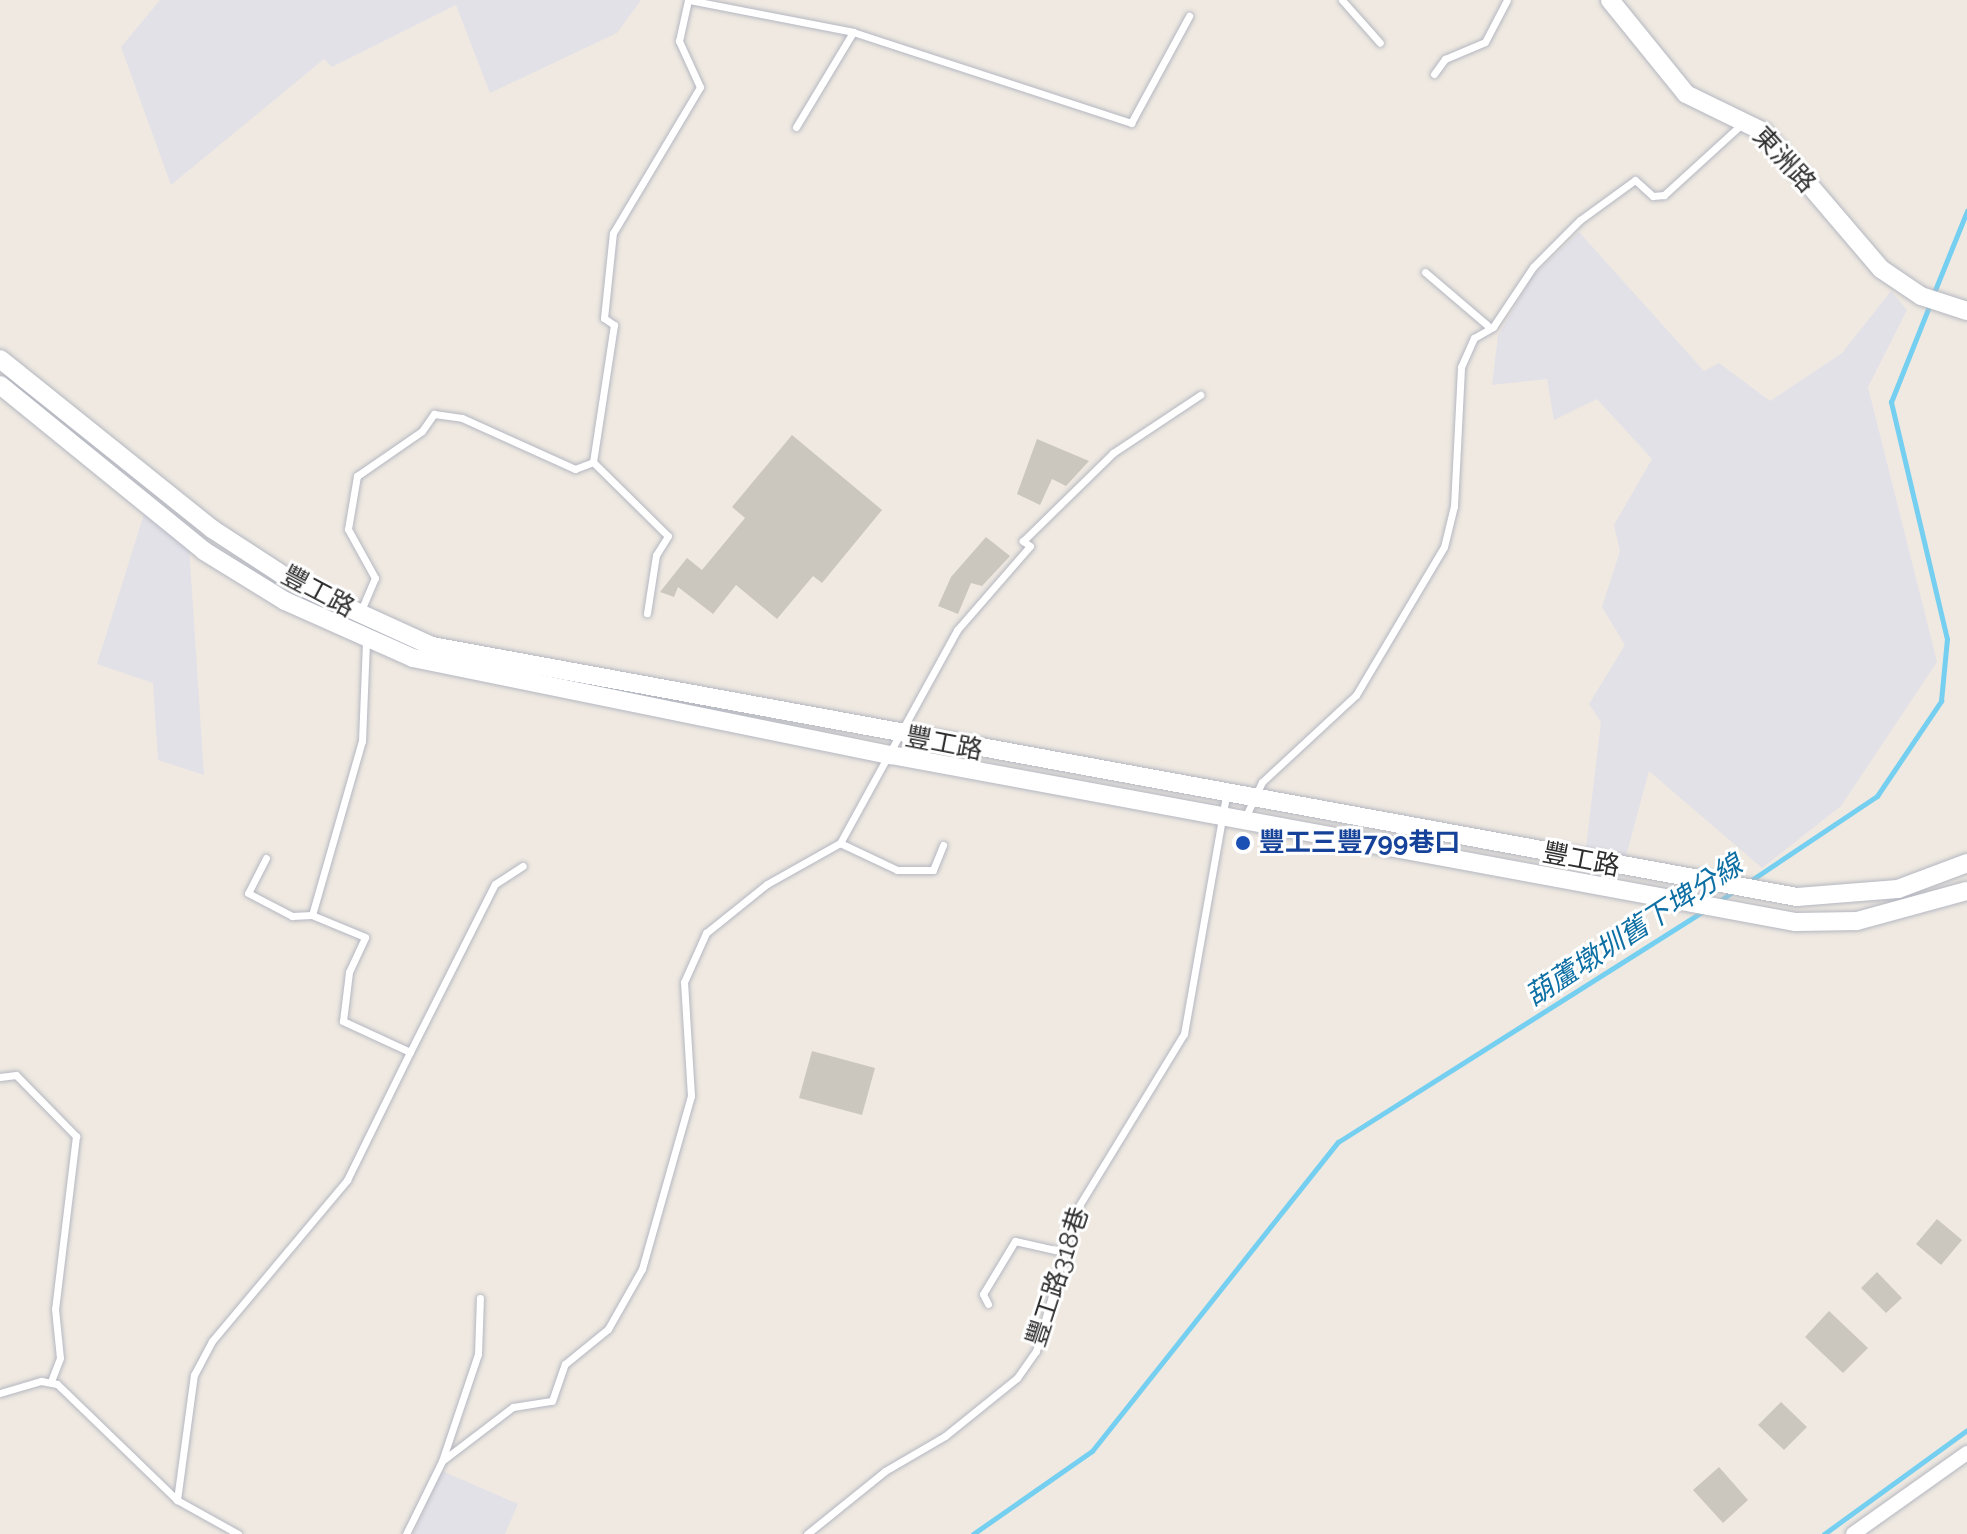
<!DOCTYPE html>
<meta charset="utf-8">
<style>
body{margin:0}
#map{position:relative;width:1967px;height:1534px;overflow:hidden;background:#efe9e1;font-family:Raleway,"Noto Sans TC",sans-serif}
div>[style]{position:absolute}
.industrial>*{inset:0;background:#e3e1e8}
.stream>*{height:5px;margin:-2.5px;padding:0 2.5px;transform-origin:2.5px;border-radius:2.5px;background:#75cff0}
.building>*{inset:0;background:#cbc7bf}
.roads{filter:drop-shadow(0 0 2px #b4b7c1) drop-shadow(0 0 2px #b4b7c1)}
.service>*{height:7px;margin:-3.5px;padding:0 3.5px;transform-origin:3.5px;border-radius:3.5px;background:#fff}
.minor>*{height:14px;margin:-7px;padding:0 7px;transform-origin:7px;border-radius:7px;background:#fff}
.tertiary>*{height:18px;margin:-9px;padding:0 9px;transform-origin:9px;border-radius:9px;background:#fff}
.dots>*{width:22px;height:22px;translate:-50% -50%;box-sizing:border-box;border:4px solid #fff;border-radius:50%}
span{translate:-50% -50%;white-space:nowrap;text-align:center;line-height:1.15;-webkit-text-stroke:6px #fff;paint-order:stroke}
.street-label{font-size:26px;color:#2e2e2e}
.transit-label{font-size:26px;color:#164399;font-weight:700}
.left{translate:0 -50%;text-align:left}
.water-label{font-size:28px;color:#0d6fa3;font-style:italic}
</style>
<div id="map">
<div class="industrial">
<div style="clip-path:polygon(160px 0,641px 0,617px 33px,490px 93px,456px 5px,332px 67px,324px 59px,171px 185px,121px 47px)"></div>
<div style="clip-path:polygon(1579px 232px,1704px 371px,1719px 363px,1770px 401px,1842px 353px,1891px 291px,1907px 310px,1868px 387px,1937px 662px,1841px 806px,1762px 868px,1649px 771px,1626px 856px,1586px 848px,1601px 722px,1589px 704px,1625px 645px,1602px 607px,1620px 551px,1614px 525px,1652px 459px,1597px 399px,1554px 420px,1547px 379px,1492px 385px,1498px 336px,1532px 277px)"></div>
<div style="clip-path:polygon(144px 514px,189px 546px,204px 775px,158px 760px,153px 683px,97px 664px)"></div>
<div style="clip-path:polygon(442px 1471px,518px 1504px,505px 1534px,413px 1534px)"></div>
</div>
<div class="stream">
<div style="left:1933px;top:295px;width:91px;rotate:-68deg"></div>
<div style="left:1747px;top:883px;width:156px;rotate:-33.8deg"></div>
<div style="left:1877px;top:796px;width:115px;rotate:-56deg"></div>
<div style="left:1941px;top:701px;width:62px;rotate:-84.5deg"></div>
<div style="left:1947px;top:639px;width:244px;rotate:-103.3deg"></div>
<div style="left:1891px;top:402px;width:105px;rotate:-68.3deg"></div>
<div style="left:1717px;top:903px;width:22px;rotate:-36deg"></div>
<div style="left:973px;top:1534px;width:145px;rotate:-34.9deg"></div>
<div style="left:1092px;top:1451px;width:395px;rotate:-51.5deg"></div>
<div style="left:1338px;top:1142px;width:434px;rotate:-32.3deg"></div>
<div style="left:1824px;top:1534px;width:177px;rotate:-36deg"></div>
</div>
<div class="building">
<div style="clip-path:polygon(792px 435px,882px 510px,822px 583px,813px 576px,777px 619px,736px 585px,713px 614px,678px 587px,674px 597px,660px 592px,687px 558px,702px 570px,745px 518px,732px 507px)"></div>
<div style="clip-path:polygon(1037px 439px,1089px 461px,1066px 486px,1052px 479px,1040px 505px,1017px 494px)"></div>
<div style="clip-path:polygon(986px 537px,1010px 556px,982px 586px,971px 583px,958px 614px,938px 606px,951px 577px)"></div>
<div style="clip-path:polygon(812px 1051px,875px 1068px,862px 1115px,799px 1098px)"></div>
<div style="clip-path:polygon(1937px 1219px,1962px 1240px,1941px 1265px,1916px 1244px)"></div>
<div style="clip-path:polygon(1877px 1272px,1902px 1298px,1886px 1313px,1861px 1288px)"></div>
<div style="clip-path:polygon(1829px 1311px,1868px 1348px,1843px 1373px,1805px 1337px)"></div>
<div style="clip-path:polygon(1781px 1402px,1807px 1427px,1784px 1450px,1758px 1425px)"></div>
<div style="clip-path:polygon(1719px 1467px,1748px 1500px,1723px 1523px,1693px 1490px)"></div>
</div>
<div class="roads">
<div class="service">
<div style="left:689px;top:0;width:167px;rotate:11deg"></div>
<div style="left:853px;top:32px;width:293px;rotate:18.1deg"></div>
<div style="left:1131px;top:123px;width:122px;rotate:-61.5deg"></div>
<div style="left:1342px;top:0;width:57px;rotate:48.5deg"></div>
<div style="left:1434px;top:74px;width:19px;rotate:-54deg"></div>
<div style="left:1445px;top:59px;width:43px;rotate:-23deg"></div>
<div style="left:1485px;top:42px;width:47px;rotate:-62.4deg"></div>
<div style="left:796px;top:127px;width:111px;rotate:-59deg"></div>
<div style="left:1425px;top:272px;width:82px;rotate:40.5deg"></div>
<div style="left:593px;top:462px;width:105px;rotate:44.6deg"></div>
<div style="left:668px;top:536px;width:22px;rotate:122deg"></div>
<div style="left:656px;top:555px;width:59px;rotate:98.8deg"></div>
<div style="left:360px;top:613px;width:38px;rotate:-67deg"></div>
<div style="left:375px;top:578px;width:56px;rotate:-118.9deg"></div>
<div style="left:348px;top:529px;width:54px;rotate:-80.4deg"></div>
<div style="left:357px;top:476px;width:79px;rotate:-34.7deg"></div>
<div style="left:422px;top:431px;width:21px;rotate:-55deg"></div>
<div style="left:434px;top:414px;width:28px;rotate:8deg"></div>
<div style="left:462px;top:418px;width:124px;rotate:24.3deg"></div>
<div style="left:575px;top:469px;width:19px;rotate:-21deg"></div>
<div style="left:593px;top:462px;width:139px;rotate:-81.3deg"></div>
<div style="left:614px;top:325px;width:12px;rotate:-145deg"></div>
<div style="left:604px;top:318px;width:85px;rotate:-84deg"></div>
<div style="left:613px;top:233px;width:170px;rotate:-59.2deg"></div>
<div style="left:700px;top:87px;width:51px;rotate:-114.5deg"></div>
<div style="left:679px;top:41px;width:42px;rotate:-77.6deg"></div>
<div style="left:1244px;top:820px;width:42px;rotate:-64.7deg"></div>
<div style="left:1262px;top:782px;width:128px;rotate:-42.8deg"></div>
<div style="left:1356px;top:695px;width:172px;rotate:-59.3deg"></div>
<div style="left:1444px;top:547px;width:42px;rotate:-76.3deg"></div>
<div style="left:1454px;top:506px;width:139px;rotate:-87.1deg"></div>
<div style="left:1461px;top:367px;width:32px;rotate:-66deg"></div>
<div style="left:1474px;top:338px;width:22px;rotate:-30deg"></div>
<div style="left:1493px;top:327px;width:72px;rotate:-56.3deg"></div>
<div style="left:1533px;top:267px;width:66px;rotate:-45deg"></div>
<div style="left:1580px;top:220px;width:68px;rotate:-36deg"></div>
<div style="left:1635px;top:180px;width:24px;rotate:42deg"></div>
<div style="left:1653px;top:196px;width:11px;rotate:-5deg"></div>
<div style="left:1664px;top:195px;width:108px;rotate:-42.4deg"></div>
<div style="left:840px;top:843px;width:63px;rotate:25.3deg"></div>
<div style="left:897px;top:870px;width:36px"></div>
<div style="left:933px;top:870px;width:27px;rotate:-68deg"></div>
<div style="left:266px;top:858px;width:39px;rotate:117deg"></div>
<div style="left:248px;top:893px;width:50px;rotate:27.6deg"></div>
<div style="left:292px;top:916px;width:20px;rotate:-3deg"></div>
<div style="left:410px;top:1052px;width:188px;rotate:-63.2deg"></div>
<div style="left:495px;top:884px;width:33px;rotate:-33deg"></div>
<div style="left:0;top:1077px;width:16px;rotate:-7deg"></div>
<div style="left:16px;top:1075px;width:86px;rotate:45.5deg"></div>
<div style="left:76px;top:1136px;width:174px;rotate:96.9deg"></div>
<div style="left:55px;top:1309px;width:49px;rotate:84.2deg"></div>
<div style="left:60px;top:1358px;width:25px;rotate:111deg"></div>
<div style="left:988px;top:1304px;width:11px;rotate:-117deg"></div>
<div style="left:983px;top:1294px;width:62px;rotate:-58.9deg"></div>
<div style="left:1015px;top:1241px;width:50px;rotate:12.7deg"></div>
<div style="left:0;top:1393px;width:43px;rotate:-16.3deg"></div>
<div style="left:41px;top:1381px;width:16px;rotate:11deg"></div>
<div style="left:57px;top:1384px;width:167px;rotate:44deg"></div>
<div style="left:177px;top:1500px;width:70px;rotate:29.1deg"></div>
<div style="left:442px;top:1461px;width:113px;rotate:-71.4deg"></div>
<div style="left:478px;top:1354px;width:56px;rotate:-88deg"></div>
<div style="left:177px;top:1500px;width:126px;rotate:-82.3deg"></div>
<div style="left:194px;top:1375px;width:38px;rotate:-62deg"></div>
<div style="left:212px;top:1341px;width:210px;rotate:-50deg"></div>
<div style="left:347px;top:1180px;width:143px;rotate:-63.8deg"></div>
<div style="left:410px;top:1052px;width:74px;rotate:-155.2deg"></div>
<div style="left:343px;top:1021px;width:49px;rotate:-83deg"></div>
<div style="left:349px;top:972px;width:38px;rotate:-65deg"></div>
<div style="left:365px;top:937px;width:57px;rotate:-157.5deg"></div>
<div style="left:312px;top:915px;width:181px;rotate:-74deg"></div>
<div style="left:362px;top:741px;width:100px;rotate:-87.7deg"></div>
<div style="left:406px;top:1534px;width:81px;rotate:-63.7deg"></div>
<div style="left:442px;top:1461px;width:89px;rotate:-37.3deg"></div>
<div style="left:513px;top:1407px;width:39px;rotate:-9deg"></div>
<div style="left:552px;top:1401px;width:39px;rotate:-71deg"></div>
<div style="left:565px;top:1364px;width:55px;rotate:-39.1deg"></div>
<div style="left:608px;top:1329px;width:69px;rotate:-60.5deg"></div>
<div style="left:642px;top:1269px;width:180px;rotate:-74.2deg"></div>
<div style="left:691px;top:1096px;width:114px;rotate:-93.5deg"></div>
<div style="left:684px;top:982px;width:54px;rotate:-65.8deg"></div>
<div style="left:706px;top:933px;width:78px;rotate:-38.8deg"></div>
<div style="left:767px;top:884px;width:84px;rotate:-29.3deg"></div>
<div style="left:840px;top:843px;width:243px;rotate:-61.2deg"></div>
<div style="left:957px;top:630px;width:111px;rotate:-49deg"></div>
<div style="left:1030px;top:546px;width:9px;rotate:-144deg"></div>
<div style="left:1023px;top:541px;width:126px;rotate:-44.4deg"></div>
<div style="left:1113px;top:453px;width:105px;rotate:-33.7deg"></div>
<div style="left:807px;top:1534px;width:100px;rotate:-38.9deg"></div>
<div style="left:885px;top:1471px;width:69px;rotate:-30.3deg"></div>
<div style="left:945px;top:1436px;width:92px;rotate:-38.9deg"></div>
<div style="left:1017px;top:1378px;width:33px;rotate:-55deg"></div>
<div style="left:1036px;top:1351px;width:148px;rotate:-73.9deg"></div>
<div style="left:1077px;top:1209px;width:205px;rotate:-58.6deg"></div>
<div style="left:1184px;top:1034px;width:241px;rotate:-80deg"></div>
</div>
<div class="minor">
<div style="left:1853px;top:1534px;width:140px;rotate:-35.4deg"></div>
</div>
<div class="tertiary">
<div style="left:1610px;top:0;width:121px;rotate:51deg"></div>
<div style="left:1686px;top:94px;width:87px;rotate:26deg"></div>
<div style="left:1764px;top:132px;width:180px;rotate:49.5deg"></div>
<div style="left:1881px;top:269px;width:48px;rotate:34deg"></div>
<div style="left:1921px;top:296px;width:48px;rotate:18.1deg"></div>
<div style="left:0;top:359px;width:272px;rotate:38.7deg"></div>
<div style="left:212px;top:529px;width:103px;rotate:33.1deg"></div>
<div style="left:298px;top:585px;width:147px;rotate:24.5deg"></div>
<div style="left:432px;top:646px;width:1388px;rotate:10.42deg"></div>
<div style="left:1797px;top:897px;width:101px;rotate:-4.5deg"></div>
<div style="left:1898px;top:889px;width:74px;rotate:-20.6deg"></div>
<div style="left:0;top:385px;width:263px;rotate:39.1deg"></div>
<div style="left:204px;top:551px;width:95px;rotate:31.7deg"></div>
<div style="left:285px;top:601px;width:140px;rotate:24deg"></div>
<div style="left:413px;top:658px;width:488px;rotate:11.5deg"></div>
<div style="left:891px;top:755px;width:920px;rotate:10.46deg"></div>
<div style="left:1796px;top:922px;width:61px;rotate:-0.9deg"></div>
<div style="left:1857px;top:921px;width:114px;rotate:-15.3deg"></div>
</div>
</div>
<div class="dots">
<div style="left:1243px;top:843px;background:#1a4fb4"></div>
</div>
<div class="street-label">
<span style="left:1784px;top:160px;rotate:47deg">東洲路</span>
<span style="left:318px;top:592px;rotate:28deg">豐工路</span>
<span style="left:944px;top:744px;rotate:11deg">豐工路</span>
<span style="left:1581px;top:860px;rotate:11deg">豐工路</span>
<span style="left:1058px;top:1277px;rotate:-72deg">豐工路318巷</span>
</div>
<div class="transit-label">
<span class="left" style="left:1259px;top:843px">豐工三豐799巷口</span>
</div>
<div class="water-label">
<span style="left:1634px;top:931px;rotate:-33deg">葫蘆墩圳舊下埤分線</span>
</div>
</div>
